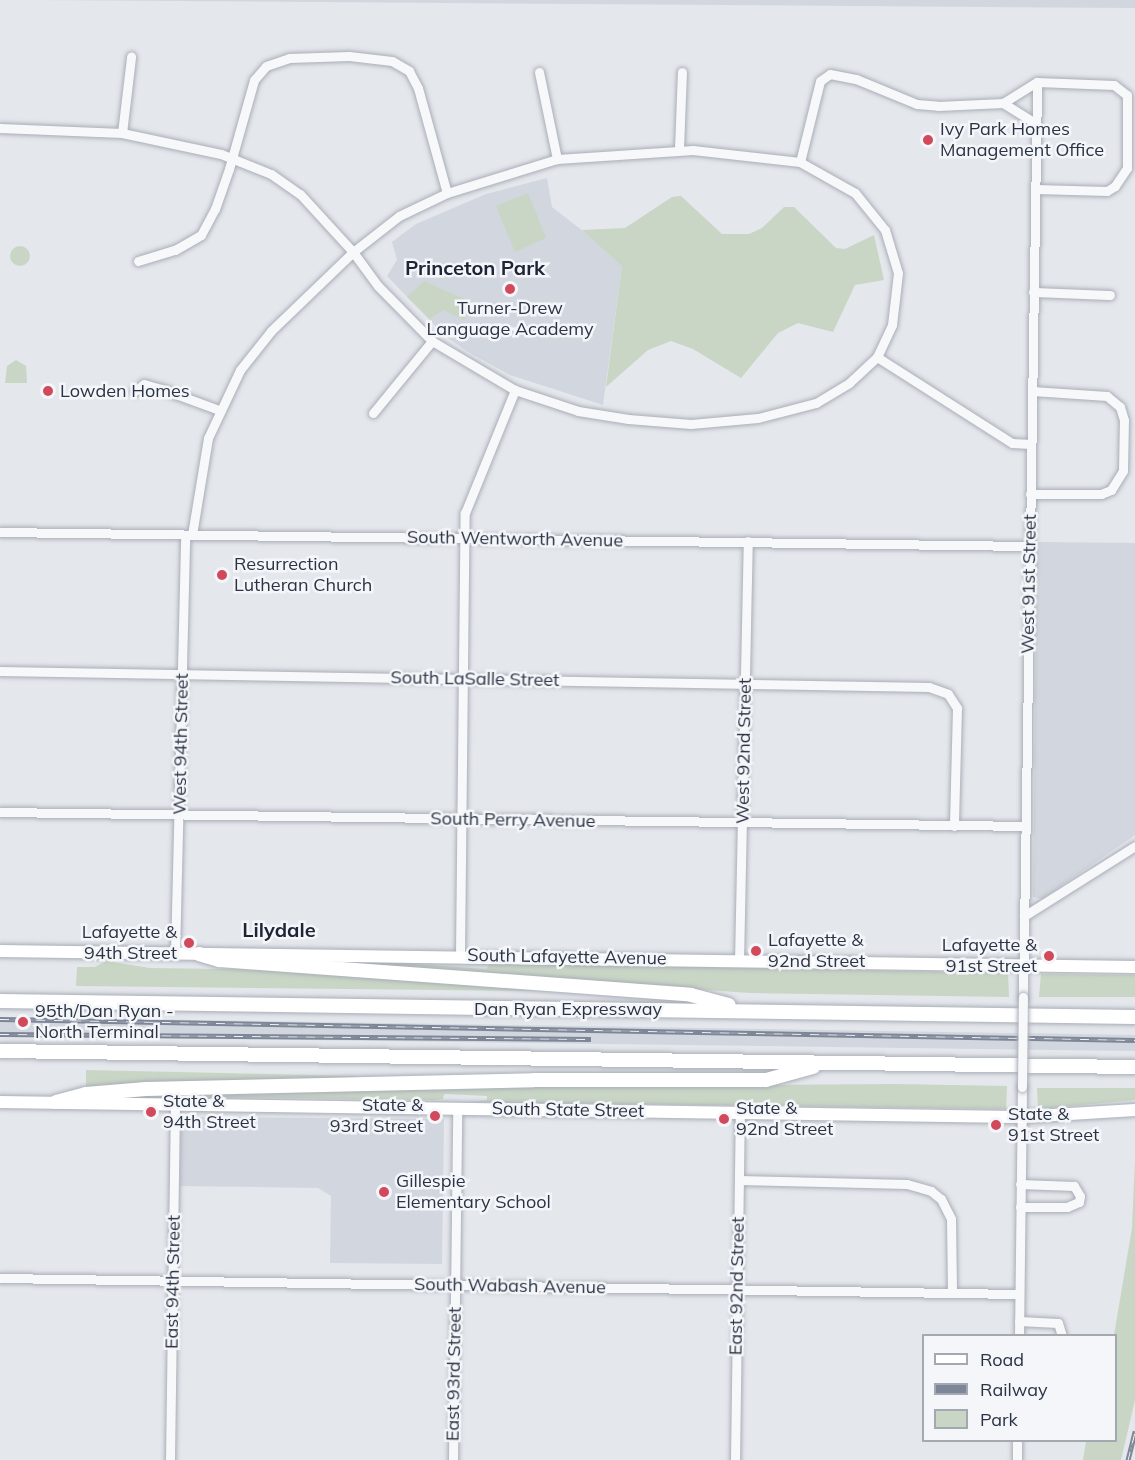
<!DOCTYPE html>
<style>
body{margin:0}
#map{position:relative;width:1135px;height:1460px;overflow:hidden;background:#e4e7ec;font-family:Mulish,sans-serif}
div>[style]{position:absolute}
.built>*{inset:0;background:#d2d6de}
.green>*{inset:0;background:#c9d6c5}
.round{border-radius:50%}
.roads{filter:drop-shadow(0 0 2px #a9aeb7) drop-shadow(0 0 2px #a9aeb7)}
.minor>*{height:9px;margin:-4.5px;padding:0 4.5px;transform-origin:4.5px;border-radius:4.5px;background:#f7f8fa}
.major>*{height:12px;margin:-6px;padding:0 6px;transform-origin:6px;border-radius:6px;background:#fff}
.highway>*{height:14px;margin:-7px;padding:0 7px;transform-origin:7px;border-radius:7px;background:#fff}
.rail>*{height:5px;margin-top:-2.5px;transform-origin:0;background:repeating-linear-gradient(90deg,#f4f6f9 0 9px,#7d8696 0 18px);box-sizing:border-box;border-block:2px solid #7d8696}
.bridges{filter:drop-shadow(0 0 2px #a9aeb7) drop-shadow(0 0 2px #a9aeb7)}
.minor-bridge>*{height:9px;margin:-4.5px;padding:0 4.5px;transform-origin:4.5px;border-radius:4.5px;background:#f7f8fa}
.dots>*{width:16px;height:16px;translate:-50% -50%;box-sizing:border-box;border:3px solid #f4f6f9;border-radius:50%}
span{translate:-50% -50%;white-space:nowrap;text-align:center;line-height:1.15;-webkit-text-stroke:5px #f4f6f9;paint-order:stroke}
.poi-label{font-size:18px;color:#2b3445}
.left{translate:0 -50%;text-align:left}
.right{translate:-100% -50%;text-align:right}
.street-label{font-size:18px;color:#2b3445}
.neighbourhood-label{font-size:20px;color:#1d2536;font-weight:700}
.legend{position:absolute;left:922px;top:1334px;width:195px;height:108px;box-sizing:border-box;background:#f4f6f9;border:2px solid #a4a8b1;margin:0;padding:8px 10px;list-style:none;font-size:18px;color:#2b3445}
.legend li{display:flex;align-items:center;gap:12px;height:30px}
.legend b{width:30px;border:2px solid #a4a8b1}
</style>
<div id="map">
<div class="built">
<div style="clip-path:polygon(38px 0,1135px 0,1135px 8px)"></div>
<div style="clip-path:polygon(547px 178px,552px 207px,619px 259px,622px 266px,603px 405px,510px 375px,468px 352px,444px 335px,387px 276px,397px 260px,392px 242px,416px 224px,486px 194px)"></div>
<div style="clip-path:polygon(1037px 542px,1135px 543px,1135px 835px,1042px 899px,1033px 897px)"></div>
<div style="clip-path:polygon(0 1017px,1135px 1035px,1135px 1051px,0 1036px)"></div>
<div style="clip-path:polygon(181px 1117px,444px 1119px,442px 1264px,330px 1263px,331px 1196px,318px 1188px,180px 1186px)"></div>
</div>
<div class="green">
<div style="clip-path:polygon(528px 193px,546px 238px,515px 252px,496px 206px)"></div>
<div style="clip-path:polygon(681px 196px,722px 234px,749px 234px,762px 228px,784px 207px,794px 207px,836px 248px,845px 249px,874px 235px,884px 280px,855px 285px,833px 332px,798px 323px,778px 333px,741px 378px,693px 349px,671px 341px,648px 350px,606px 387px,622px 266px,582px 230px,625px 228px,672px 197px)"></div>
<div class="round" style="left:10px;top:246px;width:20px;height:20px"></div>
<div style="clip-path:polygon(424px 281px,473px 303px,464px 320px,443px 310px,430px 319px,407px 297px)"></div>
<div style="clip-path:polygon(16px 360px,26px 366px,27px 383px,5px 383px,7px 366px)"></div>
<div style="clip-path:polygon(354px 960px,487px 969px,489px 963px,1008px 973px,1009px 997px,750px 993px,311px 962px)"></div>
<div style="clip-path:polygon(106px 961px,150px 968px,288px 970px,536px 991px,76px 986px,77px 967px,95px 967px)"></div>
<div style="clip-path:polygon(1041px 974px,1135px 975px,1135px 997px,1039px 997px)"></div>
<div style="clip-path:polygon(86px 1070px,356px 1076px,356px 1079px,86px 1088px)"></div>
<div style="clip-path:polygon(894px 1084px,1007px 1086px,1006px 1109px,469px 1102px,487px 1100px,487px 1096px,444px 1094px,443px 1099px,435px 1100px,209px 1097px,209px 1093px,478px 1087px)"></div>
<div style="clip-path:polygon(1037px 1088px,1135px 1088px,1135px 1100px,1038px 1109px)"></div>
<div style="clip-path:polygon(1135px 1159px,1135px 1400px,1121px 1460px,1083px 1460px,1086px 1441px,1116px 1440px,1114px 1335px,1132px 1228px)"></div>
</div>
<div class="roads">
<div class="minor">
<div style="left:539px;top:72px;width:89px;rotate:78.3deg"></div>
<div style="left:1003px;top:103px;width:39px;rotate:32deg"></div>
<div style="left:0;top:128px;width:122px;rotate:2.3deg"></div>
<div style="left:122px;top:133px;width:101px;rotate:12deg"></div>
<div style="left:221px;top:154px;width:54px;rotate:21.8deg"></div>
<div style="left:271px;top:174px;width:35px;rotate:35deg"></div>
<div style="left:300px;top:194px;width:79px;rotate:47.6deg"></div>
<div style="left:353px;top:252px;width:42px;rotate:53.7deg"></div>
<div style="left:378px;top:286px;width:77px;rotate:45.5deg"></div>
<div style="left:432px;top:341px;width:96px;rotate:30.6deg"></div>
<div style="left:515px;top:390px;width:66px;rotate:18.4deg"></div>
<div style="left:578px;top:411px;width:51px;rotate:9.1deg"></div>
<div style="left:628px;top:419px;width:63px;rotate:4.5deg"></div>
<div style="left:691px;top:424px;width:67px;rotate:-5.1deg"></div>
<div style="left:758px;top:418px;width:60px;rotate:-14.5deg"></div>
<div style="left:816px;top:403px;width:39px;rotate:-31deg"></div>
<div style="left:849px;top:383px;width:38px;rotate:-43deg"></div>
<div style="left:877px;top:357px;width:35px;rotate:-65deg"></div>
<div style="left:892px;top:325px;width:52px;rotate:-83.4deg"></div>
<div style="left:898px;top:273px;width:45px;rotate:-106.8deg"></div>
<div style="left:885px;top:230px;width:48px;rotate:-129deg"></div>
<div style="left:855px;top:193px;width:63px;rotate:-150.6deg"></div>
<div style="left:800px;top:162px;width:108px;rotate:-173.6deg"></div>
<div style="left:693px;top:150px;width:136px;rotate:176.2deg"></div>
<div style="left:557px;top:159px;width:115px;rotate:162.8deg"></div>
<div style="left:447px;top:193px;width:53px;rotate:154.4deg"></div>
<div style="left:399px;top:216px;width:58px;rotate:142deg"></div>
<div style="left:353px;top:252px;width:114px;rotate:136.1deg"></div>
<div style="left:271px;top:331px;width:50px;rotate:128.5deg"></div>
<div style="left:240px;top:370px;width:75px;rotate:115.2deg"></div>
<div style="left:208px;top:438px;width:98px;rotate:99.4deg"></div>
<div style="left:122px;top:133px;width:77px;rotate:-83.2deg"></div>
<div style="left:679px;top:149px;width:77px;rotate:-87.8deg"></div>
<div style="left:800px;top:162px;width:83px;rotate:-76.1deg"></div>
<div style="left:820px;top:81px;width:12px;rotate:-35deg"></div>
<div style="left:830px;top:74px;width:26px;rotate:11deg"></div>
<div style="left:856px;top:79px;width:66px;rotate:22.3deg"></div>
<div style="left:917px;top:104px;width:21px;rotate:5deg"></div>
<div style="left:938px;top:106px;width:65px;rotate:-2.6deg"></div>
<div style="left:1003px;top:103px;width:40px;rotate:-32deg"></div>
<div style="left:1037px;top:82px;width:77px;rotate:2.2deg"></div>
<div style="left:1114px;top:85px;width:16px;rotate:38deg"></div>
<div style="left:1127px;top:95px;width:73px;rotate:90deg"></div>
<div style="left:1127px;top:168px;width:22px;rotate:124deg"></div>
<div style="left:1115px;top:186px;width:9px;rotate:148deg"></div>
<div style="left:1107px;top:191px;width:72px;rotate:-178.4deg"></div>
<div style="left:138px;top:261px;width:39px;rotate:-17deg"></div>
<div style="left:175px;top:250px;width:30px;rotate:-30deg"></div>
<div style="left:201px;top:235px;width:30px;rotate:-62deg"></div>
<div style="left:215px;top:209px;width:42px;rotate:-70.7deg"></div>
<div style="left:229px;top:169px;width:92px;rotate:-74.3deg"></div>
<div style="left:254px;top:80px;width:18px;rotate:-49deg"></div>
<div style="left:266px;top:66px;width:24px;rotate:-19deg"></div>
<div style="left:289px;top:58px;width:60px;rotate:-1.9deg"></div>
<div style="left:349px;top:56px;width:43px;rotate:6.6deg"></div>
<div style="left:392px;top:61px;width:20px;rotate:30deg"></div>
<div style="left:409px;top:71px;width:19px;rotate:62deg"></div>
<div style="left:418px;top:88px;width:109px;rotate:74.6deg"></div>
<div style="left:1033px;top:292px;width:77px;rotate:2.2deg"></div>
<div style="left:877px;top:357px;width:160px;rotate:32.5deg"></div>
<div style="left:1012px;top:443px;width:19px;rotate:3deg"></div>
<div style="left:135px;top:391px;width:11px;rotate:-38deg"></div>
<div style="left:144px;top:384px;width:19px;rotate:16deg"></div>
<div style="left:162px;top:389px;width:61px;rotate:20.2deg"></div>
<div style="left:373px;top:413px;width:93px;rotate:-50.7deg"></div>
<div style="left:1030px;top:494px;width:71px"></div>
<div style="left:1101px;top:494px;width:11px;rotate:-22deg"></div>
<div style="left:1111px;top:490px;width:22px;rotate:-58deg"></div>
<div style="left:1123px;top:471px;width:51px;rotate:-88.9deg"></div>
<div style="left:1124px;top:420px;width:14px;rotate:-107deg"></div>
<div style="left:1120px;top:407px;width:17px;rotate:-140deg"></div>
<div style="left:1107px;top:396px;width:75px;rotate:-176.2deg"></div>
<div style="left:0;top:532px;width:1030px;rotate:0.78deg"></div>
<div style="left:0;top:671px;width:929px;rotate:0.99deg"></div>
<div style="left:929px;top:687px;width:20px;rotate:20deg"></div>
<div style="left:948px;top:694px;width:17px;rotate:57deg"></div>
<div style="left:957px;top:708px;width:118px;rotate:91.5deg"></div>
<div style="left:0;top:812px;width:1025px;rotate:0.78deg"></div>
<div style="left:1024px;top:916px;width:131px;rotate:-32.2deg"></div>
<div style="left:175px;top:954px;width:419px;rotate:-88.6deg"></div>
<div style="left:460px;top:955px;width:442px;rotate:-89.4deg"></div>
<div style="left:465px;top:513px;width:133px;rotate:-67.9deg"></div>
<div style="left:739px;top:961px;width:420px;rotate:-88.8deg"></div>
<div style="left:1023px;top:997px;width:915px;rotate:-89.12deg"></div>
<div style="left:739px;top:1180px;width:168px;rotate:1.4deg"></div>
<div style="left:907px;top:1184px;width:25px;rotate:16deg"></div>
<div style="left:931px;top:1191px;width:13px;rotate:39deg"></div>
<div style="left:941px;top:1199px;width:22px;rotate:63deg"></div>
<div style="left:951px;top:1219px;width:74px;rotate:89.2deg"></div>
<div style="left:1020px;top:1207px;width:47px"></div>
<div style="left:1067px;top:1207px;width:13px;rotate:-23deg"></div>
<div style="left:1079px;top:1202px;width:6px;rotate:-81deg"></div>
<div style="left:1080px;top:1196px;width:12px;rotate:-121deg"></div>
<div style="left:1074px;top:1186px;width:54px;rotate:-177.9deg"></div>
<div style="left:0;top:1278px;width:1019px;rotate:0.9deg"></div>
<div style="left:1019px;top:1321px;width:39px;rotate:3deg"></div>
<div style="left:1058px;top:1323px;width:14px;rotate:73deg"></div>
<div style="left:1019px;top:1336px;width:249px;rotate:-89.3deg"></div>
<div style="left:170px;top:1460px;width:356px;rotate:-89.2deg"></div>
<div style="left:453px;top:1460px;width:352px;rotate:-89.3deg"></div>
<div style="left:735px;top:1460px;width:348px;rotate:-89.2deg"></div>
<div style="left:1017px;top:1460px;width:20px;rotate:-90deg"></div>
</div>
<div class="major">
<div style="left:0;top:951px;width:1135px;rotate:0.81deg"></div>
<div style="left:0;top:1102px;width:1021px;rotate:0.84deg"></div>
<div style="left:1021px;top:1117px;width:114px;rotate:-3.5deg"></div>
</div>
<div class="highway">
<div style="left:199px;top:954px;width:21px;rotate:17deg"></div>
<div style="left:219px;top:960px;width:473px;rotate:4.2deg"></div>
<div style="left:691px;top:995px;width:39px;rotate:15deg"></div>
<div style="left:0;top:1001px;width:1135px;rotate:0.81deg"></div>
<div style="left:0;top:1051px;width:1135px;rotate:0.81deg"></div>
<div style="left:56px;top:1102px;width:31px;rotate:-15deg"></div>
<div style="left:86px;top:1094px;width:60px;rotate:-4.8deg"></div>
<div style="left:146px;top:1089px;width:388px;rotate:-1.3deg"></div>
<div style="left:534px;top:1080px;width:232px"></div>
<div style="left:766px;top:1080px;width:49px;rotate:-15.5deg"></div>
</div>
</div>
<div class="rail">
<div style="left:0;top:1019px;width:1135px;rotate:1.06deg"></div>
<div style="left:0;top:1034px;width:591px;rotate:0.48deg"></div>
<div style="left:1128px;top:1460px;width:30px;rotate:-76deg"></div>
</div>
<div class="bridges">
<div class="minor-bridge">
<div style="left:1022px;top:1087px;width:90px;rotate:-89.4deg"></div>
</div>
</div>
<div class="dots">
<div style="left:928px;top:140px;background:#d1495b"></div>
<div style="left:510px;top:289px;background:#d1495b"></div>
<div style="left:48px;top:391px;background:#d1495b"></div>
<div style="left:222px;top:575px;background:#d1495b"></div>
<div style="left:189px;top:943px;background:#d1495b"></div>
<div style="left:756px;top:951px;background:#d1495b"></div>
<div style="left:1049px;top:956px;background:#d1495b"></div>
<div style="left:23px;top:1022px;background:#d1495b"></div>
<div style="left:151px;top:1112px;background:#d1495b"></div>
<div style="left:435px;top:1116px;background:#d1495b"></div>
<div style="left:724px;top:1119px;background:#d1495b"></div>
<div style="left:996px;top:1125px;background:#d1495b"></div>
<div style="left:384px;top:1192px;background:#d1495b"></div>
</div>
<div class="poi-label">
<span class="left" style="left:940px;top:140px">Ivy Park Homes<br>Management Office</span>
<span style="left:510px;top:319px">Turner-Drew<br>Language Academy</span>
<span class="left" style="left:60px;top:391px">Lowden Homes</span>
<span class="left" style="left:234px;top:575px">Resurrection<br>Lutheran Church</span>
<span class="right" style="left:177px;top:943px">Lafayette &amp;<br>94th Street</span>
<span class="left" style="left:768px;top:951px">Lafayette &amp;<br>92nd Street</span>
<span class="right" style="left:1037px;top:956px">Lafayette &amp;<br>91st Street</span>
<span class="left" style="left:35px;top:1022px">95th/Dan Ryan -<br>North Terminal</span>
<span class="left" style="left:163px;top:1112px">State &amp;<br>94th Street</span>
<span class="right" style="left:423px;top:1116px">State &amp;<br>93rd Street</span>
<span class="left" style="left:736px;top:1119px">State &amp;<br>92nd Street</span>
<span class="left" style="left:1008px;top:1125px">State &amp;<br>91st Street</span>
<span class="left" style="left:396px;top:1192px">Gillespie<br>Elementary School</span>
</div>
<div class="street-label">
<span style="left:515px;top:539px;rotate:1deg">South Wentworth Avenue</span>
<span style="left:1029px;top:584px;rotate:-89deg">West 91st Street</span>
<span style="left:475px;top:679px;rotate:1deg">South LaSalle Street</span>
<span style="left:181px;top:744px;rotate:-89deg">West 94th Street</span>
<span style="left:744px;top:751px;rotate:-89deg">West 92nd Street</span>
<span style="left:513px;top:820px;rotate:1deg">South Perry Avenue</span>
<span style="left:567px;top:957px;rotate:1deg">South Lafayette Avenue</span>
<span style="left:568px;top:1009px">Dan Ryan Expressway</span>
<span style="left:568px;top:1110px;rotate:1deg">South State Street</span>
<span style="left:173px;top:1282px;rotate:-89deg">East 94th Street</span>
<span style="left:510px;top:1286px;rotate:1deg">South Wabash Avenue</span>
<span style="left:737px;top:1286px;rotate:-89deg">East 92nd Street</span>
<span style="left:454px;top:1374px;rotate:-89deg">East 93rd Street</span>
</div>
<div class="neighbourhood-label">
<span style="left:475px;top:267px">Princeton Park</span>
<span style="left:279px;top:929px">Lilydale</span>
</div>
<ul class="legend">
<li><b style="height:8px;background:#fff"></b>Road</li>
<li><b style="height:8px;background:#7d8696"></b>Railway</li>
<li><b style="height:16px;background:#c9d6c5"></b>Park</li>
</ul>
</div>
